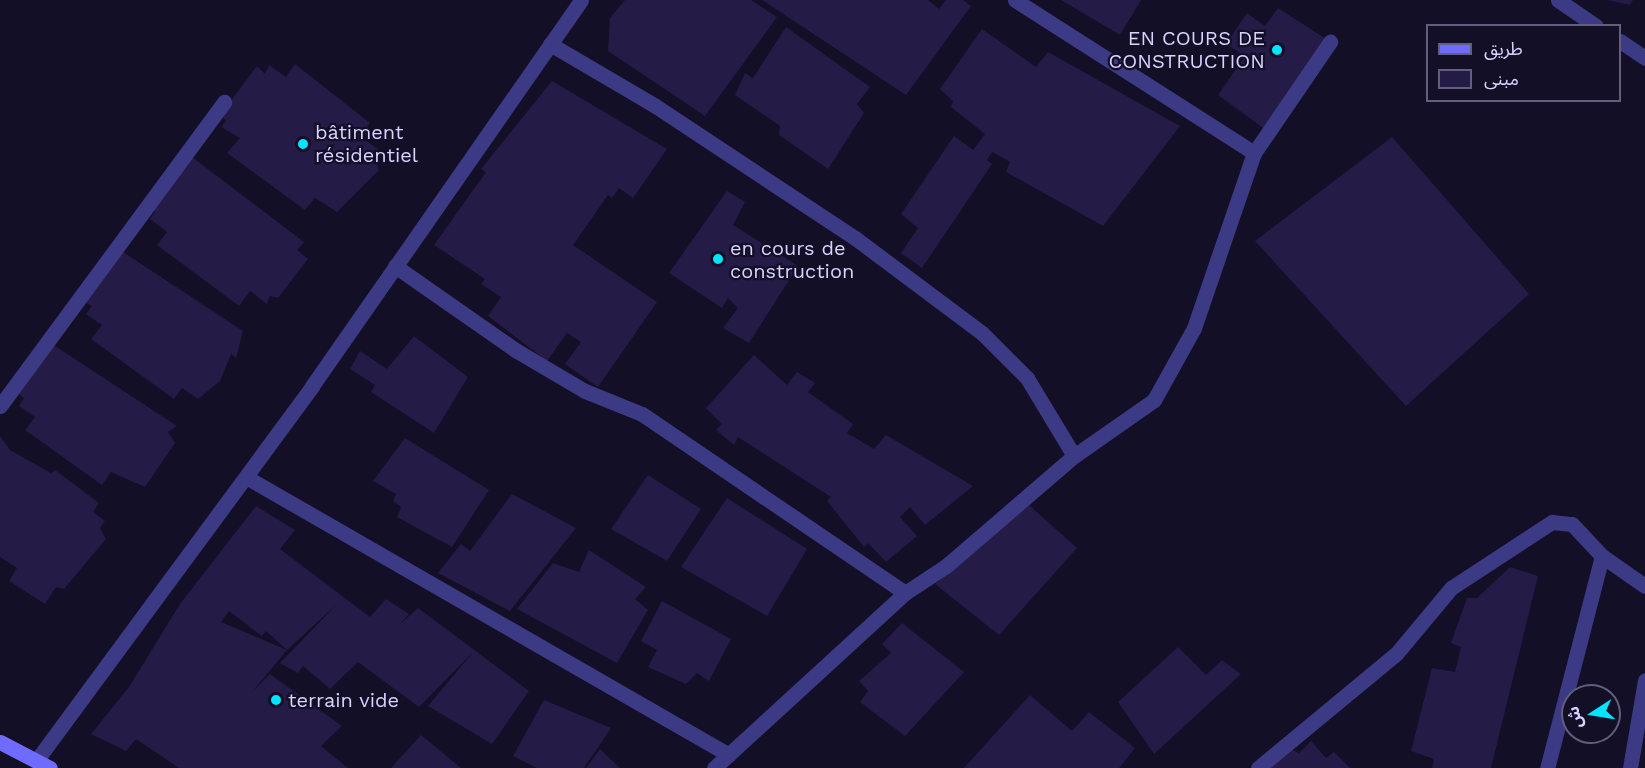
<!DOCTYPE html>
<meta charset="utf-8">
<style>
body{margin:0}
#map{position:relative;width:1645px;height:768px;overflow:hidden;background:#130f26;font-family:"Work Sans","Noto Sans Arabic",sans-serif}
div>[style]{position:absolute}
.building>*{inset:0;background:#241b47}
.lane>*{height:15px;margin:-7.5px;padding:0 7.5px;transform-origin:7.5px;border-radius:7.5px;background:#3d3a85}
.street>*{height:15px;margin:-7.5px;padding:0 7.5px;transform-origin:7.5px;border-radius:7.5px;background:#3d3a85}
.secondary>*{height:15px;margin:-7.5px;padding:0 7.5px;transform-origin:7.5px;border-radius:7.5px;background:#6f6bff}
.dots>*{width:16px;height:16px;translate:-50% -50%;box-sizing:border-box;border:3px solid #130f26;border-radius:50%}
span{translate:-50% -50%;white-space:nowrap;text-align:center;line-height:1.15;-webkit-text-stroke:4.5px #130f26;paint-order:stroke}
.poi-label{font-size:20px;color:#d9d4ff}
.right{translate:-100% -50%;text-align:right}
.left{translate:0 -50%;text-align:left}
.legend{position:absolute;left:1426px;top:24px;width:195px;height:78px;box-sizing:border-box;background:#130f26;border:2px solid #625e7d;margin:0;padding:8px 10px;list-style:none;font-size:18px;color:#d9d4ff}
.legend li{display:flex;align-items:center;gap:12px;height:30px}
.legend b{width:30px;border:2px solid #625e7d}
.north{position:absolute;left:1561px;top:684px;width:60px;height:60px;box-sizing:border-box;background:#130f26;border:2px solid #625e7d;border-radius:50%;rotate:258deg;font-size:16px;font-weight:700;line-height:24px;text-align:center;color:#d9d4ff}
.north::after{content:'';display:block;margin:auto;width:21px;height:27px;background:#00e5ff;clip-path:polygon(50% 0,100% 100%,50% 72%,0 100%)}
</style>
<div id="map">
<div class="building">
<div style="clip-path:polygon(625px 0,751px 0,777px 17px,705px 116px,608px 51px,610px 18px)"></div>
<div style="clip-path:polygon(762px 0,928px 0,939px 9px,946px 0,963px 0,971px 6px,906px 95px)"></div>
<div style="clip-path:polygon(1061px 0,1141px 0,1120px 35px)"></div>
<div style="clip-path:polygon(1607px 0,1633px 0,1630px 5px)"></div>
<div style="clip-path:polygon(1278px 8px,1326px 39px,1266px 130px,1218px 95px,1245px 56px,1226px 44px,1247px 13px,1265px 26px)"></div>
<div style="clip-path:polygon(786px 27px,870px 87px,857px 104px,864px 113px,828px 169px,779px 135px,780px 126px,735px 95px,745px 73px,753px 78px)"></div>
<div style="clip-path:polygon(982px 29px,1036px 67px,1048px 52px,1180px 126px,1103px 226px,1006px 172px,1010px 162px,992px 152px,987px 160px,992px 164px,922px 268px,901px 253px,918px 228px,901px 214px,954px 136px,973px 150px,985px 134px,951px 107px,953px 101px,940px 89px)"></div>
<div style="clip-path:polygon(295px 64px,370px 123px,360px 136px,380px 151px,373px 157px,379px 170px,337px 212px,315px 198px,305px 210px,227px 153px,240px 138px,221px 127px,226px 121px,221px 114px,257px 66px,265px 74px,269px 65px,286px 77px)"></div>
<div style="clip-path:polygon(552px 81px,667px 149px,633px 198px,619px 188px,612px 198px,608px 195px,573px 245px,657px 302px,598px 387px,565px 364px,581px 342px,567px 333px,547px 361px,488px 316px,501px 297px,481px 284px,485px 279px,434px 245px,486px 172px,481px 169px)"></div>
<div style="clip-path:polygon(1392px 137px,1529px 294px,1406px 406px,1255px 241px)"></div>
<div style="clip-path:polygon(188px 154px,304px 242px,297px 250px,308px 259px,278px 298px,270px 296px,267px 304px,250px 291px,239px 306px,157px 245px,167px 232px,150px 219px,155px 212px,149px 206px)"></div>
<div style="clip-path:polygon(727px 191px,745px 202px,733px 225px,798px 266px,749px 343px,723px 328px,738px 308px,728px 298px,722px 308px,669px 273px)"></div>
<div style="clip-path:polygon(123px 252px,243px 331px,236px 358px,231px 354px,220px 381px,198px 399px,182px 388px,174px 399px,91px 339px,102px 325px,86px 314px,92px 306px,83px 301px)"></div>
<div style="clip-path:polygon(414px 336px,468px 377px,434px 433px,371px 392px,375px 385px,350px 369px,360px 351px,387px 369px)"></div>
<div style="clip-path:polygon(52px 344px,177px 426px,168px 432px,175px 443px,145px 487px,111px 472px,102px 485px,25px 430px,35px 417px,19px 406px,24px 398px,16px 392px)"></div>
<div style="clip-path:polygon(754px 355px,787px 385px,797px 372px,815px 383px,808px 392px,853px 424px,847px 433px,874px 449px,886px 435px,973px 486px,925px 525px,910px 507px,900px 517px,917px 536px,886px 562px,868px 543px,864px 547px,827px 501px,831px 497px,738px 437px,734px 445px,716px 430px,722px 424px,706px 408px)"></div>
<div style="clip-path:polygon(0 436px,10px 450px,51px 473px,55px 470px,99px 503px,93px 512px,105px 521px,100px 528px,106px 539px,64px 589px,56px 587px,45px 604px,9px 581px,17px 568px,0 557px)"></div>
<div style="clip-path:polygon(405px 438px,489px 490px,452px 547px,397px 517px,401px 507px,393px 501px,396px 494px,373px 481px)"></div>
<div style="clip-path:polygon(648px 475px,701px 509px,667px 561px,611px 529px)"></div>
<div style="clip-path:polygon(512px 494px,576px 528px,510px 611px,438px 573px,461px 544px,470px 551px)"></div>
<div style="clip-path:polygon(727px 498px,807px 549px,767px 616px,681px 567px)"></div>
<div style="clip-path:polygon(1029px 505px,1077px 548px,999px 635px,935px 584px)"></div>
<div style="clip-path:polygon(evenodd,256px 506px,295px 530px,280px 549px,370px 617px,386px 599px,409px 614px,399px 625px,418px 608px,529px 691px,492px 744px,428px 706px,473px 652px,419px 707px,358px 662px,330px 689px,303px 666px,298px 673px,280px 663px,337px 604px,287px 650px,252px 692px,270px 674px,342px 726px,321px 746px,348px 768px,179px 768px,136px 739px,126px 751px,91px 734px,129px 687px,180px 604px,256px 506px,229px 611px,262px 636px,266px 631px,287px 650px,221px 622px,229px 611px)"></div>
<div style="clip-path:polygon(589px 550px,646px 587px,635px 599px,648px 610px,617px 663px,517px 609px,553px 563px,579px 572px)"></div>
<div style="clip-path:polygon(1510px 567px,1538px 576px,1491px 768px,1432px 768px,1434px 759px,1411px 751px,1432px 668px,1455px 672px,1461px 647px,1451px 643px,1467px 598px,1477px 598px)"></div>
<div style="clip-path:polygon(662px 601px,731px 639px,709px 681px,697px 673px,686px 684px,648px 667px,657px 650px,641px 641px)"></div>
<div style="clip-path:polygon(902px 623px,964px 672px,905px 736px,860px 702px,868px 691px,859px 681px,891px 653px,882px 644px)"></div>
<div style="clip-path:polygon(1178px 647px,1206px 675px,1222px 660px,1241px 674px,1154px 754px,1118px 702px)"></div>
<div style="clip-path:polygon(1030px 695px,1072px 731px,1089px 712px,1135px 748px,1119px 768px,964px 768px)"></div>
<div style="clip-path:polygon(544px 700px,611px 728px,584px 768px,537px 768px,513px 756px)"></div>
<div style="clip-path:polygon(421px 735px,461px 768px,391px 768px)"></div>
<div style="clip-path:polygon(1311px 741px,1326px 758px,1334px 752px,1350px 768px,1268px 768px,1291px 749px,1299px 753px)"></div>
<div style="clip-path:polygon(600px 749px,620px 768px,586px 768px)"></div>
</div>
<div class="lane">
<div style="left:0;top:406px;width:378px;rotate:-53.6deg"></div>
</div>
<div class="street">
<div style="left:1015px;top:0;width:284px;rotate:32.6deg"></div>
<div style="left:1558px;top:0;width:46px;rotate:34.4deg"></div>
<div style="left:1620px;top:41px;width:30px;rotate:34deg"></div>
<div style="left:550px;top:44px;width:121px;rotate:30.4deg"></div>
<div style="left:654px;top:105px;width:241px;rotate:33.5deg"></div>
<div style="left:855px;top:238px;width:159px;rotate:36.8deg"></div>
<div style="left:982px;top:333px;width:64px;rotate:45deg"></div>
<div style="left:1027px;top:378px;width:91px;rotate:58.9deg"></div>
<div style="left:395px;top:266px;width:149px;rotate:34.9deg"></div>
<div style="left:517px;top:351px;width:79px;rotate:30.5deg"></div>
<div style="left:585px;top:391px;width:61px;rotate:22deg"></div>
<div style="left:642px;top:414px;width:318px;rotate:34.2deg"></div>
<div style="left:246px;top:477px;width:557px;rotate:29.92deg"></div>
<div style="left:1602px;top:556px;width:52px;rotate:34.9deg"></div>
<div style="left:36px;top:761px;width:466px;rotate:-53.6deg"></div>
<div style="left:312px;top:386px;width:470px;rotate:-55.1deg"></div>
<div style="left:714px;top:768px;width:259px;rotate:-42.5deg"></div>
<div style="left:905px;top:593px;width:49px;rotate:-33.4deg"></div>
<div style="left:946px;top:566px;width:169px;rotate:-40.7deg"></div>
<div style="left:1074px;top:456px;width:98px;rotate:-35deg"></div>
<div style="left:1154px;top:400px;width:82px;rotate:-60.9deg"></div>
<div style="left:1194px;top:328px;width:185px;rotate:-71.1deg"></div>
<div style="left:1254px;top:153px;width:135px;rotate:-55.6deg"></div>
<div style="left:1258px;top:768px;width:179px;rotate:-39.6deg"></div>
<div style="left:1396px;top:654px;width:86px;rotate:-50.2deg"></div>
<div style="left:1451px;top:588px;width:121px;rotate:-33.2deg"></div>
<div style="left:1552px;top:522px;width:20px;rotate:6deg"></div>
<div style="left:1572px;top:524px;width:44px;rotate:46.8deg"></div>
<div style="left:1602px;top:556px;width:219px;rotate:104.5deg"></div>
<div style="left:1630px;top:768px;width:89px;rotate:-80.3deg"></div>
</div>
<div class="secondary">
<div style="left:0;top:742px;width:56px;rotate:27.5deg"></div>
</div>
<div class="dots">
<div style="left:1277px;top:50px;background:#00e5ff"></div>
<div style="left:303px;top:144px;background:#00e5ff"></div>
<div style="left:718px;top:259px;background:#00e5ff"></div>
<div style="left:276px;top:700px;background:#00e5ff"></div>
</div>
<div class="poi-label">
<span class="right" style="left:1265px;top:50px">EN COURS DE<br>CONSTRUCTION</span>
<span class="left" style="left:315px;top:144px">bâtiment<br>résidentiel</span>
<span class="left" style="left:730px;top:260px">en cours de<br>construction</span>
<span class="left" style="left:288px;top:700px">terrain vide</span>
</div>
<ul class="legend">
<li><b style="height:8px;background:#6f6bff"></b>طريق</li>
<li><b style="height:16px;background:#241b47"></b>مبنى</li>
</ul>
<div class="north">ش</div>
</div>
